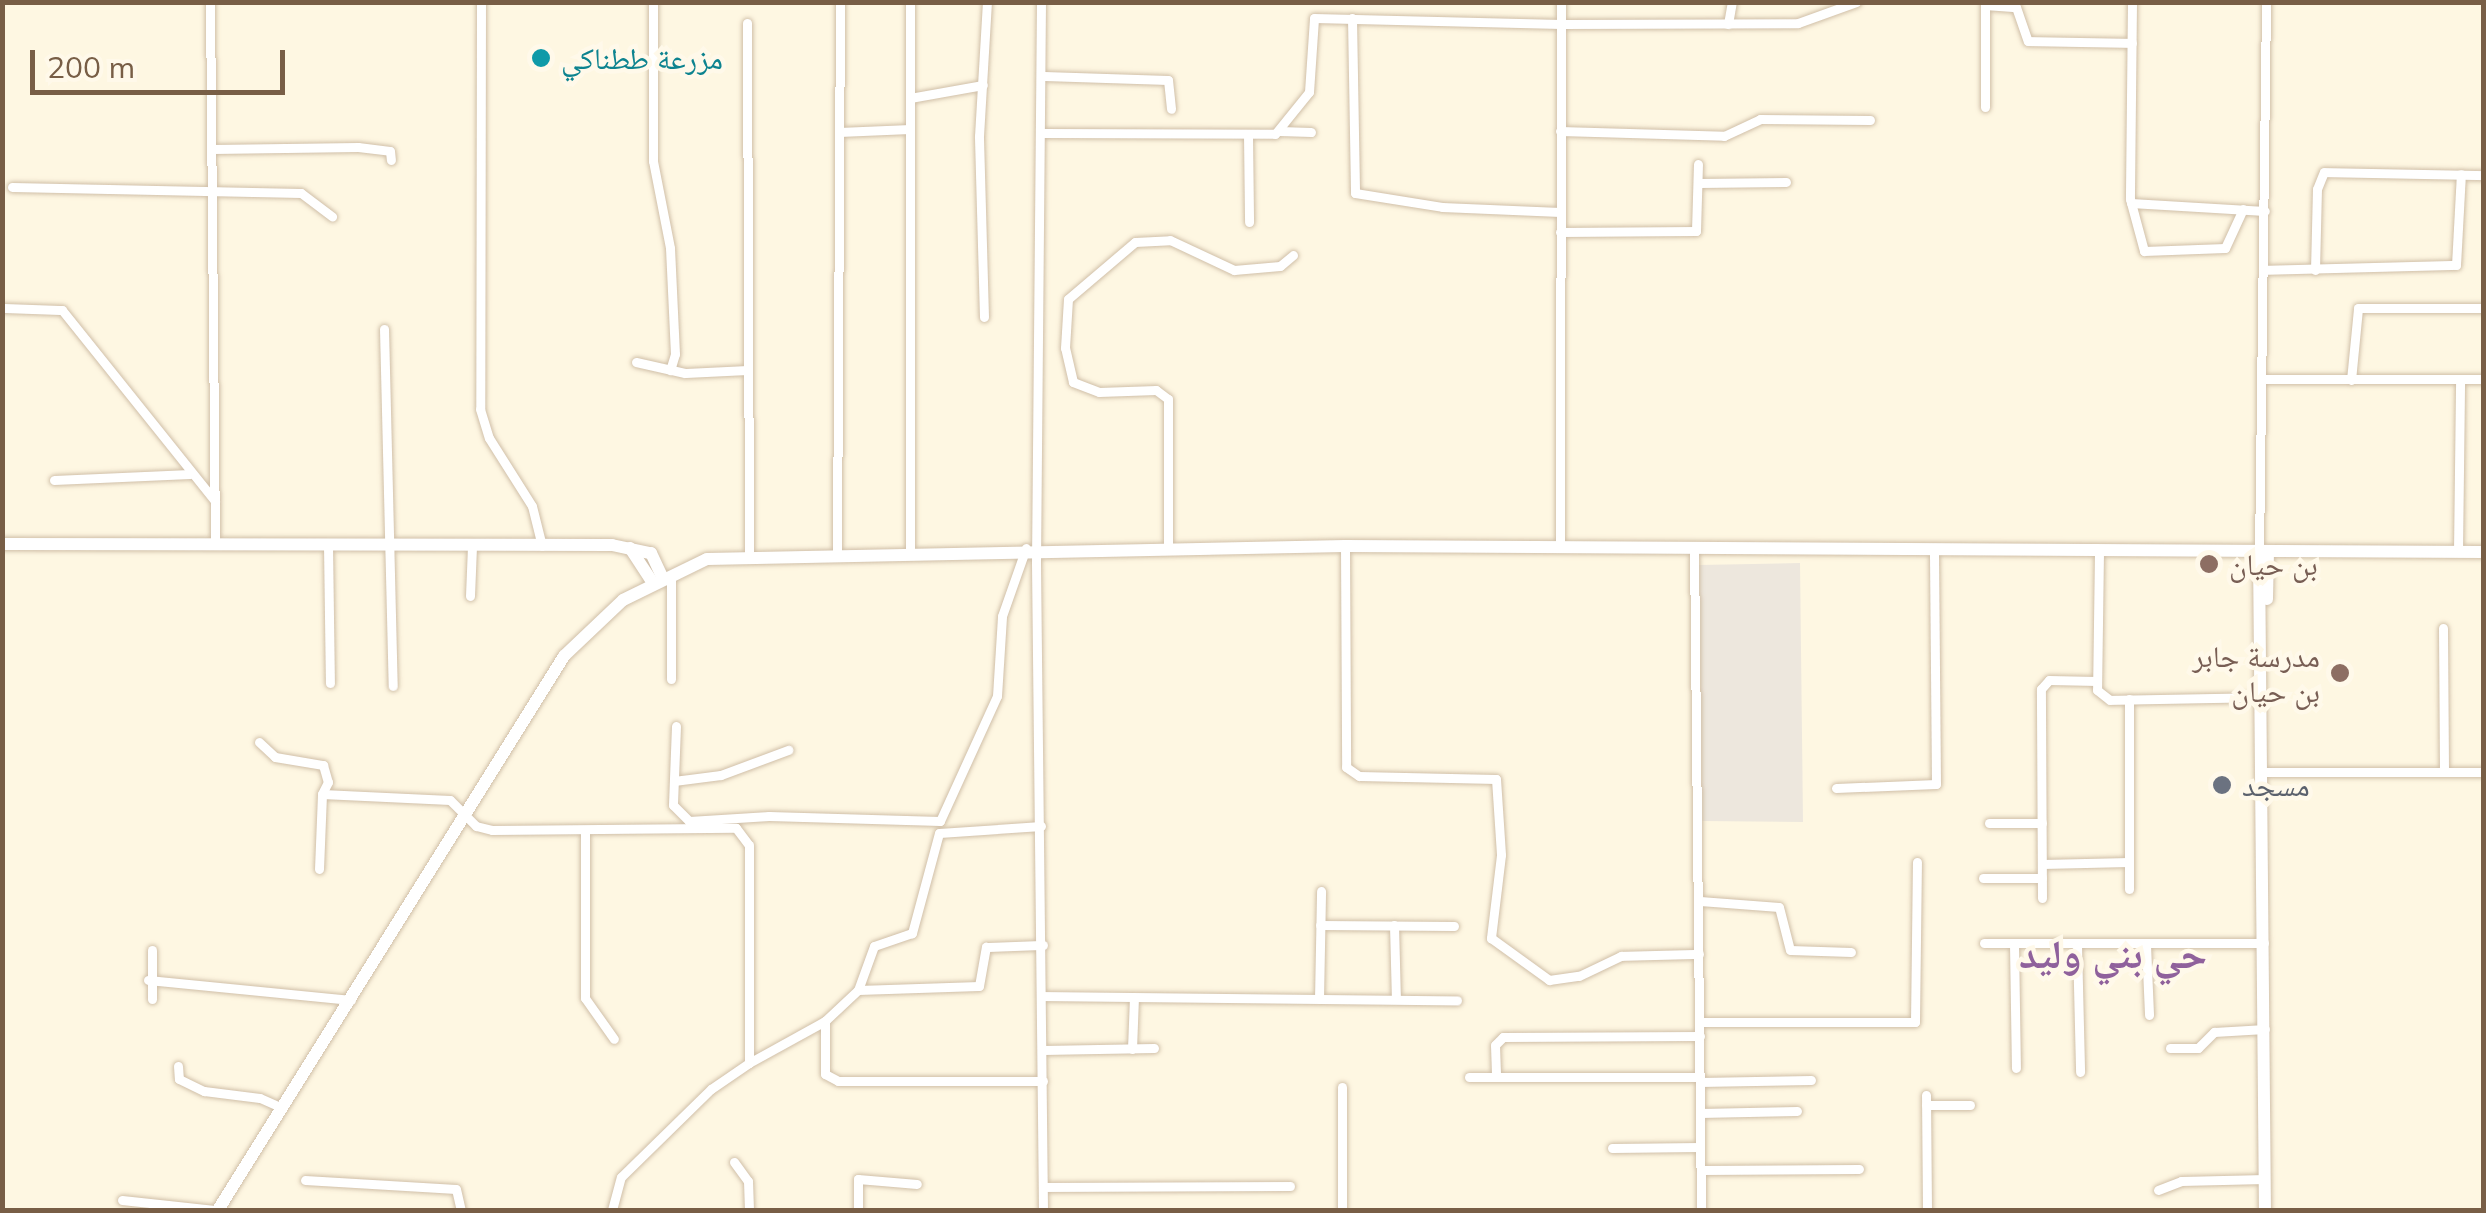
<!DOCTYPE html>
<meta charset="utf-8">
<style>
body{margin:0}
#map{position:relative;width:2486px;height:1213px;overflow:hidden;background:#fef7e2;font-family:Mulish,"Noto Naskh Arabic",sans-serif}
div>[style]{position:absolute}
.industrial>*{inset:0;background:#ede7dd}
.roads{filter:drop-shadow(0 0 2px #d0bfa8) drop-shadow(0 0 2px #d0bfa8)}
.minor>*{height:9px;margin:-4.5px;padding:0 4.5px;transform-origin:4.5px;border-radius:4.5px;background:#fff}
.secondary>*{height:12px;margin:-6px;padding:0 6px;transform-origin:6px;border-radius:6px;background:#fff}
.dots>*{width:28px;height:28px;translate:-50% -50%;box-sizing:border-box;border:5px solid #fff9ea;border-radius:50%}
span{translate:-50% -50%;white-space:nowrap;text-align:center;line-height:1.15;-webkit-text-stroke:9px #fff9ea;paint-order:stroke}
.culture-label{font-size:30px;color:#0d838f}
.left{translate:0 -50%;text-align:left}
.education-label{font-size:30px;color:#785e54}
.right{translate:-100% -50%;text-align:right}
.worship-label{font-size:30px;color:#5b616d}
.district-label{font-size:40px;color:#8f619c;font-weight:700}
.frame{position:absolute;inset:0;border:5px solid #785e46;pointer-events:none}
.scale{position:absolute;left:30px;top:50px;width:255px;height:45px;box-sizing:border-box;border:5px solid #785e46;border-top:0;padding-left:12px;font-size:30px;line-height:35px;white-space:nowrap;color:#785e46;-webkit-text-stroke:8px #fff9ea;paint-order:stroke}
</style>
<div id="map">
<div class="industrial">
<div style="clip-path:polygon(1800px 563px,1803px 822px,1702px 821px,1699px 565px)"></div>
</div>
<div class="roads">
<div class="minor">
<div style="left:210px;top:2px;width:541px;rotate:89.47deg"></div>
<div style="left:481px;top:2px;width:407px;rotate:90.1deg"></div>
<div style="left:480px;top:409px;width:30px;rotate:73deg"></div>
<div style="left:489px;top:438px;width:80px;rotate:57.7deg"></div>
<div style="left:532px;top:506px;width:41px;rotate:76deg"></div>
<div style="left:653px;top:2px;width:159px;rotate:90deg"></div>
<div style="left:653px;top:161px;width:89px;rotate:78.9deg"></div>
<div style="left:670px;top:248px;width:106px;rotate:87.3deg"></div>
<div style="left:675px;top:354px;width:17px;rotate:107deg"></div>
<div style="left:1041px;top:2px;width:561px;rotate:90.51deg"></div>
<div style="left:1036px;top:563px;width:647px;rotate:89.38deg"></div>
<div style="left:1985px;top:2px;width:105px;rotate:90deg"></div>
<div style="left:2132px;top:2px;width:197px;rotate:90.6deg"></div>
<div style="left:2130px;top:199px;width:54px;rotate:74.9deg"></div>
<div style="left:2144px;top:251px;width:81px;rotate:-2.1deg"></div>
<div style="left:2225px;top:248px;width:43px;rotate:-65.2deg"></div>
<div style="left:1985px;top:5px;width:31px;rotate:4deg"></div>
<div style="left:2016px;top:7px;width:36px;rotate:71deg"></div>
<div style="left:2028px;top:41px;width:104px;rotate:1.1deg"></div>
<div style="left:1352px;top:18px;width:175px;rotate:89deg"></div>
<div style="left:1355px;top:193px;width:88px;rotate:9.1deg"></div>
<div style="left:1442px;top:207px;width:118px;rotate:2.4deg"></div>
<div style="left:747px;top:23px;width:531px;rotate:89.78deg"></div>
<div style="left:1728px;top:24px;width:22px;rotate:-80deg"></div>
<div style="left:1044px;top:76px;width:124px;rotate:1.8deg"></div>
<div style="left:1168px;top:80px;width:29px;rotate:84deg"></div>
<div style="left:910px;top:98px;width:74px;rotate:-10.1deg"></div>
<div style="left:1279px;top:131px;width:32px;rotate:2deg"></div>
<div style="left:1560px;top:131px;width:164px;rotate:1.7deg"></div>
<div style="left:1724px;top:136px;width:40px;rotate:-25deg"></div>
<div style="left:1760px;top:119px;width:110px;rotate:0.5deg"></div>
<div style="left:839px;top:132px;width:71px;rotate:-2.4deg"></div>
<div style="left:1042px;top:133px;width:233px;rotate:0.2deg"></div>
<div style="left:1275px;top:134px;width:54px;rotate:-51deg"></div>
<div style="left:1309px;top:92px;width:74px;rotate:-86.1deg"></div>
<div style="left:1314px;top:18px;width:247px;rotate:1.4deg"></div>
<div style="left:1561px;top:24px;width:22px;rotate:-90deg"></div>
<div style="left:1248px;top:135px;width:87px;rotate:89.3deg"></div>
<div style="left:213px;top:149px;width:145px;rotate:-0.8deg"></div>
<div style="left:358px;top:147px;width:32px;rotate:7deg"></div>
<div style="left:390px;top:151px;width:9px;rotate:84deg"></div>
<div style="left:1699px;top:183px;width:87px;rotate:-0.7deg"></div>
<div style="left:12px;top:187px;width:289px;rotate:1.2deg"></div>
<div style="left:301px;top:193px;width:39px;rotate:37deg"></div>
<div style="left:2131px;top:203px;width:134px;rotate:3.4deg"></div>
<div style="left:1560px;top:232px;width:136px;rotate:-0.4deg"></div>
<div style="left:1696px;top:231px;width:67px;rotate:-88.3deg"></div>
<div style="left:2263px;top:270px;width:193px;rotate:-1.5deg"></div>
<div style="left:2456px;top:265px;width:91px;rotate:-86.9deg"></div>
<div style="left:2315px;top:270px;width:81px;rotate:-88.6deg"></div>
<div style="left:2317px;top:189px;width:18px;rotate:-68deg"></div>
<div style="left:2324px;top:172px;width:160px;rotate:1.1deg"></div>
<div style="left:2px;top:308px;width:60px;rotate:1.9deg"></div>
<div style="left:62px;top:310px;width:245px;rotate:51.3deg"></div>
<div style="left:984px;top:317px;width:181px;rotate:-91.6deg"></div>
<div style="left:979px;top:136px;width:134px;rotate:-86.6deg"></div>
<div style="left:384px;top:329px;width:357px;rotate:88.6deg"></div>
<div style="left:636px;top:362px;width:50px;rotate:12.7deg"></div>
<div style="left:685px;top:373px;width:63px;rotate:-2.7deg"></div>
<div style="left:2262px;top:379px;width:222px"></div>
<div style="left:2351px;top:380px;width:72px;rotate:-84.4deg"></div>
<div style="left:2358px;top:308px;width:126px"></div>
<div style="left:54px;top:480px;width:136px;rotate:-2.5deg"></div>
<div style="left:328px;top:545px;width:138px;rotate:89.2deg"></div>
<div style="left:1345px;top:546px;width:221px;rotate:89.7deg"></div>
<div style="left:1346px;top:767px;width:16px;rotate:35deg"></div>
<div style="left:1359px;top:776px;width:137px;rotate:1.3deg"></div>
<div style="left:1496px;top:779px;width:76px;rotate:86.2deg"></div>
<div style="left:1501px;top:855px;width:84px;rotate:96.9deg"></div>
<div style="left:1491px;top:938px;width:72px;rotate:35.9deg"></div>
<div style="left:1549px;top:980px;width:30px;rotate:-8deg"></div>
<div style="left:1579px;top:976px;width:47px;rotate:-25.5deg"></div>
<div style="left:1621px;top:956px;width:78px;rotate:-1.5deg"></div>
<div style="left:1694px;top:546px;width:664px;rotate:89.4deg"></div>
<div style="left:1560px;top:548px;width:524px;rotate:-89.89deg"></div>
<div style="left:1561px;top:24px;width:237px;rotate:-0.2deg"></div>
<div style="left:1798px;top:23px;width:62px;rotate:-19.9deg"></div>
<div style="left:1168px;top:549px;width:150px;rotate:-90deg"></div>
<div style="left:1168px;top:399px;width:15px;rotate:-143deg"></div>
<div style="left:1156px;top:390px;width:57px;rotate:178deg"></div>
<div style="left:1099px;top:392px;width:28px;rotate:-159deg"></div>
<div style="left:1073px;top:382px;width:35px;rotate:-103deg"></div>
<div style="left:1065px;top:348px;width:49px;rotate:-86.5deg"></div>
<div style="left:1068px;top:299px;width:88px;rotate:-40.4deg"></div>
<div style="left:1135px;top:242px;width:35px;rotate:-3deg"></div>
<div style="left:1170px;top:240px;width:71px;rotate:25.1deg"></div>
<div style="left:1234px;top:270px;width:46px;rotate:-5deg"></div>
<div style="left:1280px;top:266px;width:17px;rotate:-40deg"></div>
<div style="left:837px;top:552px;width:550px;rotate:-89.69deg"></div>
<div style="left:910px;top:552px;width:550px;rotate:-90deg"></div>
<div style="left:2099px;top:552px;width:138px;rotate:90.8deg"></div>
<div style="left:2097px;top:690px;width:16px;rotate:38deg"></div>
<div style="left:2110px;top:700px;width:153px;rotate:-1.1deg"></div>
<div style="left:2458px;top:552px;width:173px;rotate:-89.3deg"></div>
<div style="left:2259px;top:553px;width:551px;rotate:-89.27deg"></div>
<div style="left:470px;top:596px;width:50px;rotate:-87.7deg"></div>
<div style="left:2443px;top:628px;width:143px;rotate:89.6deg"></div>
<div style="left:671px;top:679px;width:103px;rotate:-90deg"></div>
<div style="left:2129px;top:699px;width:190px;rotate:90deg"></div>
<div style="left:676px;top:726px;width:79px;rotate:92.2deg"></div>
<div style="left:673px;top:805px;width:23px;rotate:45deg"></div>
<div style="left:689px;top:821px;width:80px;rotate:-3.6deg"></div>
<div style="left:769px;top:816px;width:171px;rotate:1.7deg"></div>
<div style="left:940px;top:821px;width:137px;rotate:-65.5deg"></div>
<div style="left:997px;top:696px;width:80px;rotate:-86.4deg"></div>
<div style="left:1002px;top:616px;width:72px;rotate:-70.6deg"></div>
<div style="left:259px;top:742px;width:22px;rotate:43deg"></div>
<div style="left:275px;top:757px;width:49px;rotate:9.5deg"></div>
<div style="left:323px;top:765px;width:18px;rotate:74deg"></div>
<div style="left:328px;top:782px;width:13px;rotate:117deg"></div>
<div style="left:322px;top:794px;width:128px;rotate:2.7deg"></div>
<div style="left:450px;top:800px;width:37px;rotate:45deg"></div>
<div style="left:476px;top:826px;width:16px;rotate:14deg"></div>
<div style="left:492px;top:830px;width:244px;rotate:-0.5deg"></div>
<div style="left:736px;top:828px;width:21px;rotate:53deg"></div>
<div style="left:749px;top:845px;width:218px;rotate:90deg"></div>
<div style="left:749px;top:1063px;width:87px;rotate:-28.9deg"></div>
<div style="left:2264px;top:772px;width:220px"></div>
<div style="left:674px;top:781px;width:47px;rotate:-7.3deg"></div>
<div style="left:721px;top:775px;width:72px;rotate:-20.5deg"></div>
<div style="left:1836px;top:788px;width:100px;rotate:-2.3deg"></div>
<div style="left:1936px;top:784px;width:233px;rotate:-90.5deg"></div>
<div style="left:1989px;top:823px;width:53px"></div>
<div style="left:1041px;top:826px;width:102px;rotate:176.1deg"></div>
<div style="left:939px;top:833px;width:104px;rotate:105.1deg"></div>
<div style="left:912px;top:933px;width:40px;rotate:161.1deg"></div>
<div style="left:874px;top:946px;width:47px;rotate:110deg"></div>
<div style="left:858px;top:990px;width:45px;rotate:136.8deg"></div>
<div style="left:825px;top:1021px;width:53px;rotate:90deg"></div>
<div style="left:825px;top:1074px;width:15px;rotate:28deg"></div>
<div style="left:838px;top:1081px;width:205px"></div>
<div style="left:585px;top:830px;width:168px;rotate:90deg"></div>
<div style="left:585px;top:998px;width:50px;rotate:54.7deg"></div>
<div style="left:2042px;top:864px;width:87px;rotate:-1.3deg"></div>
<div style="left:319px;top:869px;width:75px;rotate:-87.7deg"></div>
<div style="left:1983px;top:878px;width:59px"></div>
<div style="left:2042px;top:898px;width:209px;rotate:-90.3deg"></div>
<div style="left:2041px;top:689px;width:12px;rotate:-48deg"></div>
<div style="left:2049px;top:680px;width:48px;rotate:1.2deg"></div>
<div style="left:1700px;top:901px;width:79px;rotate:4.3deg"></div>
<div style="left:1779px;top:907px;width:44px;rotate:75.7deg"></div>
<div style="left:1790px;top:950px;width:61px;rotate:1.9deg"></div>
<div style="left:1320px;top:925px;width:134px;rotate:0.4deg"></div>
<div style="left:1394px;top:925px;width:74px;rotate:88.5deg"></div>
<div style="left:1984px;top:943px;width:280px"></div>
<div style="left:2014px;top:944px;width:124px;rotate:89.1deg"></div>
<div style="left:2077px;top:945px;width:127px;rotate:88.6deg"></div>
<div style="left:2146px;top:945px;width:70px;rotate:87.5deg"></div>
<div style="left:152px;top:950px;width:49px;rotate:90deg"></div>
<div style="left:148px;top:980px;width:204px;rotate:5.6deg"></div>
<div style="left:858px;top:990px;width:121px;rotate:-1.9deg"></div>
<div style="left:979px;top:986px;width:40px;rotate:-80deg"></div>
<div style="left:986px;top:947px;width:57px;rotate:-2deg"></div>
<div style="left:1043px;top:996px;width:414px;rotate:0.6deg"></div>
<div style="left:1319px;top:999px;width:108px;rotate:-88.9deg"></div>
<div style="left:1700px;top:1022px;width:215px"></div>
<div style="left:1915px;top:1022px;width:160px;rotate:-89.3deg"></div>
<div style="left:1700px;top:1036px;width:197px;rotate:179.7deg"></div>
<div style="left:1503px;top:1037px;width:11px;rotate:135deg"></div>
<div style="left:1495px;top:1045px;width:32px;rotate:88deg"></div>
<div style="left:1496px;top:1077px;width:204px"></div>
<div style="left:2170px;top:1048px;width:28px"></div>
<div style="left:2198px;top:1048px;width:23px;rotate:-45deg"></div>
<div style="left:2214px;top:1032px;width:51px;rotate:-3.4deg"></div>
<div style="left:1132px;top:1049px;width:52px;rotate:-87.8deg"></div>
<div style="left:1043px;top:1050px;width:111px;rotate:-1deg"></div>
<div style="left:178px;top:1066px;width:13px;rotate:86deg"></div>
<div style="left:179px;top:1079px;width:28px;rotate:26deg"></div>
<div style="left:204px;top:1091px;width:56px;rotate:7.1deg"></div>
<div style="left:260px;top:1098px;width:24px;rotate:24deg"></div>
<div style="left:1469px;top:1077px;width:27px"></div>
<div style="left:1700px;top:1082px;width:111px;rotate:-1deg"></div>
<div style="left:1342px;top:1087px;width:123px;rotate:90deg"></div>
<div style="left:1926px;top:1095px;width:115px;rotate:89.5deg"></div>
<div style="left:1926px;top:1105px;width:44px"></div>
<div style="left:1700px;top:1113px;width:97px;rotate:-1.2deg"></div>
<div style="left:1612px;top:1148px;width:88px;rotate:-0.7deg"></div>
<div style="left:734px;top:1162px;width:24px;rotate:54deg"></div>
<div style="left:748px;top:1181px;width:29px;rotate:88deg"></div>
<div style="left:1701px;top:1170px;width:158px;rotate:-0.4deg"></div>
<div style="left:305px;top:1180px;width:151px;rotate:3.4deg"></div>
<div style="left:456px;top:1189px;width:22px;rotate:77deg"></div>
<div style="left:1043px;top:1187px;width:247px;rotate:-0.2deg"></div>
<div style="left:2158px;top:1190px;width:25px;rotate:-21deg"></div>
<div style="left:2181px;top:1181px;width:84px;rotate:-1.4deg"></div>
<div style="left:122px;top:1200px;width:93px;rotate:6.2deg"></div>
<div style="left:612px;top:1210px;width:34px;rotate:-75deg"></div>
<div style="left:621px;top:1177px;width:126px;rotate:-44.4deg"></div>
<div style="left:711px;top:1089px;width:46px;rotate:-34.4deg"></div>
<div style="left:858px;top:1210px;width:31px;rotate:-90deg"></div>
<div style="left:858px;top:1179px;width:59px;rotate:4.8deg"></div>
</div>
<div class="secondary">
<div style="left:2px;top:544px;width:610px;rotate:0.09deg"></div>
<div style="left:612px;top:545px;width:40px;rotate:12deg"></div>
<div style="left:651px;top:553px;width:26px;rotate:65deg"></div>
<div style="left:630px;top:548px;width:42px;rotate:56.7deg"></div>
<div style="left:2259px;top:553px;width:657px;rotate:89.48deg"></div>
<div style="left:2267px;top:599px;width:46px;rotate:-88.8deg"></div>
<div style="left:218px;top:1210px;width:653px;rotate:-58.01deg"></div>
<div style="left:564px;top:656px;width:81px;rotate:-43.5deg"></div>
<div style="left:623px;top:600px;width:93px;rotate:-26deg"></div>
<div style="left:707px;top:559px;width:638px;rotate:-1.17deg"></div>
<div style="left:1345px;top:546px;width:1139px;rotate:0.3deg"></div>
</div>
</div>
<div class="dots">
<div style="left:541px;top:58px;background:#0f9aa8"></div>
<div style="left:2209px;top:564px;background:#8d6e63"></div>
<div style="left:2340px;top:673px;background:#8d6e63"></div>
<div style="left:2222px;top:785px;background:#6b7280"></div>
</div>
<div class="culture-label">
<span class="left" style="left:561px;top:58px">مزرعة ططناكي</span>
</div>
<div class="education-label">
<span class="left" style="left:2229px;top:564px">بن حيان</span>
<span class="right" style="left:2320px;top:673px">مدرسة جابر<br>بن حيان</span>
</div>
<div class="worship-label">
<span class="left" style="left:2242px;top:785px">مسجد</span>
</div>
<div class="district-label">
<span style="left:2113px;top:953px">حي بني وليد</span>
</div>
<div class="frame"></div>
<div class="scale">200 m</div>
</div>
